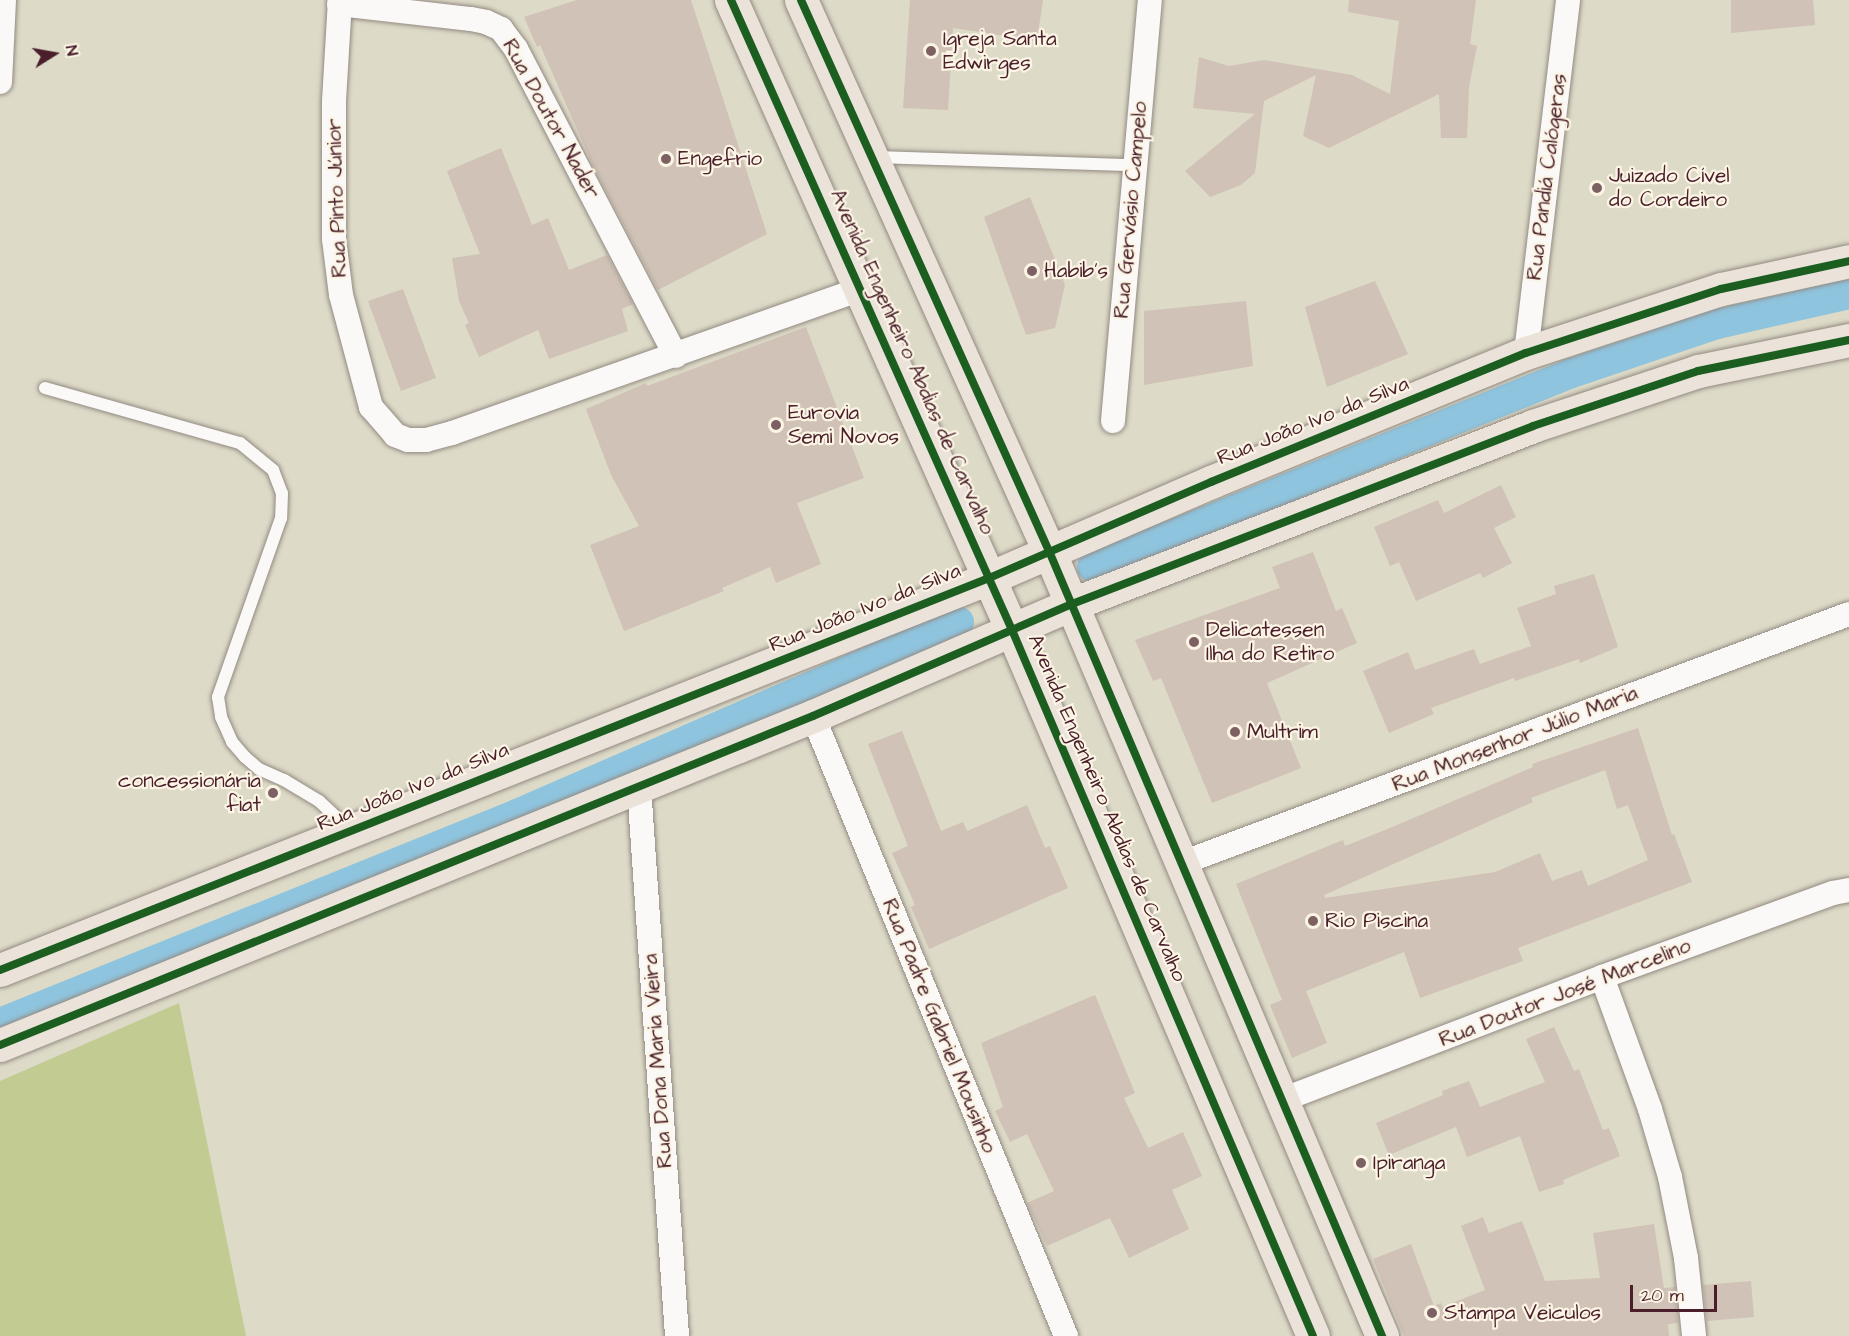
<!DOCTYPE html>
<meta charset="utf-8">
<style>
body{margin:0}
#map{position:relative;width:1849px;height:1336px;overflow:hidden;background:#dddac7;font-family:"Architects Daughter",sans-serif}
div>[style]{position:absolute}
.green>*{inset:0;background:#c2cc92}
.canal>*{height:30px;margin:-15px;padding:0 15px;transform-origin:15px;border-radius:15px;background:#8fc4de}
.building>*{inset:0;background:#d0c2b6}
.roads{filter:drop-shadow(0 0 2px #938a82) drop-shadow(0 0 2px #938a82)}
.lane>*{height:12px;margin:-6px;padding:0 6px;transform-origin:6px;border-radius:6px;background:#faf9f7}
.street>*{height:24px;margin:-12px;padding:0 12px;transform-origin:12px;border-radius:12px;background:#faf9f7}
.primary>*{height:33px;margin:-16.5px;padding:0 16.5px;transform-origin:16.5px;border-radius:16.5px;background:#ebe3da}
.highway>*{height:33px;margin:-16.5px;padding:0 16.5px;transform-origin:16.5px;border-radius:16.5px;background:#ebe3da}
.cycleway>*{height:8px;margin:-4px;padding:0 4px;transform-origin:4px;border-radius:4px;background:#1b5e20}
.dots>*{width:16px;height:16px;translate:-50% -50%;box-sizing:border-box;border:3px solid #fcf5e5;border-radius:50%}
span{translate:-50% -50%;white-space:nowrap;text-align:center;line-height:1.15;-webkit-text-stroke:4.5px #fcf5e5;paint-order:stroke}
.poi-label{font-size:21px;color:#4a1f2b}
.left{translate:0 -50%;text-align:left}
.right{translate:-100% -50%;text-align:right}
.street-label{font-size:21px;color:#4a1f2b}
.north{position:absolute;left:24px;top:24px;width:60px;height:60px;-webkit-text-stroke:4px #fcf5e5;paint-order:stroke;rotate:79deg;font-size:16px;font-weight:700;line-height:24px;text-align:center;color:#4a1f2b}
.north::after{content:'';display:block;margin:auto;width:21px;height:27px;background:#4a1f2b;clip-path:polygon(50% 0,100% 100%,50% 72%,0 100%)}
.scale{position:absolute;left:1630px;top:1285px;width:87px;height:27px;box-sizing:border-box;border:3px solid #4a1f2b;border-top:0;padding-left:8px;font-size:18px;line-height:21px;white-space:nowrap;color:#4a1f2b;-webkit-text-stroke:4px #fcf5e5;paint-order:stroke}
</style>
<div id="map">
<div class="green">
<div style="clip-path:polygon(179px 1003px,246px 1336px,0 1336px,0 1081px)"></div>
</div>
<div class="canal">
<div style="left:1092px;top:567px;width:515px;rotate:-22.03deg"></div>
<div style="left:1569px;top:374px;width:156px;rotate:-18.7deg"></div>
<div style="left:1717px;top:324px;width:135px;rotate:-12.8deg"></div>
<div style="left:0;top:1023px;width:558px;rotate:-22.01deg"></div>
<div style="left:517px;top:814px;width:482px;rotate:-23.5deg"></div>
</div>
<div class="building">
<div style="clip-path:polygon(577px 0,691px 0,767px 234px,658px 290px,594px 168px,540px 45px,537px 47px,524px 17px)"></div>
<div style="clip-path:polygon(910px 0,1043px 0,1037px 41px,953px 28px,948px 110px,903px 108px)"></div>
<div style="clip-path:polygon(1349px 0,1476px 0,1470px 44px,1477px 46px,1469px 87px,1467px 138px,1441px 138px,1439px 94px,1329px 148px,1303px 136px,1316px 75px,1264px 101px,1255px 173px,1241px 185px,1210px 197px,1185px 171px,1255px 114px,1193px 108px,1199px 57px,1229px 66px,1264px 60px,1352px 75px,1390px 94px,1399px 21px,1348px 12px)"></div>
<div style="clip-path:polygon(1731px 0,1813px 0,1815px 25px,1731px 33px)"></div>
<div style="clip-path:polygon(501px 148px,532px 225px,548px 218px,569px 270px,607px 255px,633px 304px,622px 309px,628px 331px,549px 359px,538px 330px,479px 357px,465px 325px,469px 323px,459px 301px,452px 258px,480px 254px,447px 171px)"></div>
<div style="clip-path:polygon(1030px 197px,1065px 285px,1055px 328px,1026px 335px,984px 217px)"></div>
<div style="clip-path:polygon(1375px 281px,1408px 354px,1327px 387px,1305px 307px)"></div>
<div style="clip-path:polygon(403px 289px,436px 378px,401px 391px,368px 301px)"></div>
<div style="clip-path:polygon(1246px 301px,1253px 366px,1144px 385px,1144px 311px)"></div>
<div style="clip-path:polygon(806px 327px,864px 478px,797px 503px,821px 564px,776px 583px,770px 567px,722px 588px,724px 591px,624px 631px,590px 545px,639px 526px,611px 475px,586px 409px,646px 383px,647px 386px)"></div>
<div style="clip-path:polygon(1501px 485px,1516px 517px,1494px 528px,1512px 563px,1483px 578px,1480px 573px,1416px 601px,1399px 562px,1390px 566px,1374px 527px,1438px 500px,1444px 513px)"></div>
<div style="clip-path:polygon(1313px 552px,1336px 611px,1342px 608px,1357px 643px,1267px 683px,1301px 768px,1212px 803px,1161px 678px,1153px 681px,1135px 640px,1280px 588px,1272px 567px)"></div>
<div style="clip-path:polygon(1594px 574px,1618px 647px,1580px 663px,1579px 659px,1515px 681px,1514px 678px,1431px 708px,1434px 714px,1389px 733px,1363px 671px,1408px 652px,1415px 670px,1474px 649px,1480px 664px,1531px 646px,1517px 608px,1556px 594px,1554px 586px)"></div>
<div style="clip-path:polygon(evenodd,1638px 728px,1672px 835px,1674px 834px,1692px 882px,1518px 948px,1523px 961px,1420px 998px,1404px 952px,1306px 991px,1327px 1043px,1292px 1058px,1270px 1005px,1282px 1000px,1236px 884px,1343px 840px,1345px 846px,1390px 828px,1533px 767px,1532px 764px,1638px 728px,1605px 770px,1617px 809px,1628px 805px,1648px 860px,1588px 886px,1582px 870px,1552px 881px,1540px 853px,1495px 872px,1325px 898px,1324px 895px,1533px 802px,1531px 798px,1605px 770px)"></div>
<div style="clip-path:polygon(902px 731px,941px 831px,963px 822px,967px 831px,1027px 805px,1045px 848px,1050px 846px,1068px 888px,929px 949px,911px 907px,915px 905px,892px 853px,908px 846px,868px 744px)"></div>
<div style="clip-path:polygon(1095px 995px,1135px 1093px,1124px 1098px,1148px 1148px,1183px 1132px,1202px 1176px,1172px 1190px,1189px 1229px,1129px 1258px,1110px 1218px,1047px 1246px,1027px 1203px,1054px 1191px,1027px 1134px,1010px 1142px,995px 1111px,1003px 1107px,981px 1043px)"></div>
<div style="clip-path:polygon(1554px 1027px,1574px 1071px,1579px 1069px,1603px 1130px,1609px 1128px,1620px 1156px,1563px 1180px,1564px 1184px,1539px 1192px,1520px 1136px,1467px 1157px,1456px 1127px,1389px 1155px,1376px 1123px,1443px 1095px,1442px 1091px,1469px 1081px,1480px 1107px,1545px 1082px,1526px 1039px)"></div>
<div style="clip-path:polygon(1483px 1217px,1489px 1233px,1522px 1221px,1545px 1281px,1600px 1278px,1593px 1233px,1654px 1224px,1664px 1288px,1675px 1287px,1678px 1323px,1668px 1324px,1669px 1336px,1404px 1336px,1373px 1259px,1411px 1244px,1434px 1306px,1441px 1303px,1442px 1307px,1485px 1290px,1461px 1226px)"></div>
<div style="clip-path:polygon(1751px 1281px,1754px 1317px,1707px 1321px,1703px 1285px)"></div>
</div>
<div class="roads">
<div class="lane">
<div style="left:874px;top:157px;width:261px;rotate:1.8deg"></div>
<div style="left:45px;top:388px;width:203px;rotate:15.8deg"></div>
<div style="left:240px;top:443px;width:43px;rotate:39.3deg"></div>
<div style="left:273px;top:470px;width:25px;rotate:69deg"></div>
<div style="left:282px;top:493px;width:25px;rotate:92deg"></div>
<div style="left:281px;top:518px;width:190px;rotate:109.4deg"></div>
<div style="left:218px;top:697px;width:20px;rotate:81deg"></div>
<div style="left:221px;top:717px;width:27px;rotate:66deg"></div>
<div style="left:232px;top:742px;width:20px;rotate:49deg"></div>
<div style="left:245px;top:757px;width:18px;rotate:41deg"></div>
<div style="left:259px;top:769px;width:27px;rotate:24deg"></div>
<div style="left:284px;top:780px;width:41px;rotate:31deg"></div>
<div style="left:319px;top:801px;width:40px;rotate:43deg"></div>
</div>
<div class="street">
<div style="left:340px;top:0;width:101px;rotate:93.4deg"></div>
<div style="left:334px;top:101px;width:138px;rotate:90deg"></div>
<div style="left:334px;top:239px;width:56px;rotate:82.9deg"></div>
<div style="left:341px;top:295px;width:116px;rotate:75deg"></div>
<div style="left:371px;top:407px;width:37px;rotate:49deg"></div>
<div style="left:395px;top:435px;width:14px;rotate:21deg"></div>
<div style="left:408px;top:440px;width:18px"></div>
<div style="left:426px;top:440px;width:27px;rotate:-15deg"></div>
<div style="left:452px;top:433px;width:433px;rotate:-19.4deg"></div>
<div style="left:339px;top:4px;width:133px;rotate:6.5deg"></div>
<div style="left:471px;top:19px;width:15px;rotate:11deg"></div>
<div style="left:486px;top:22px;width:17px;rotate:25deg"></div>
<div style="left:501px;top:29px;width:25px;rotate:53deg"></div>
<div style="left:516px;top:49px;width:346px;rotate:62.5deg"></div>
<div style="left:0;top:82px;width:82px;rotate:-87.2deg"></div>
<div style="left:1526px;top:353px;width:355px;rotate:-83.2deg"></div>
<div style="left:1113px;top:421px;width:423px;rotate:-85deg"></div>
<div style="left:813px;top:716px;width:670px;rotate:67.8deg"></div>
<div style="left:639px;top:787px;width:550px;rotate:86.04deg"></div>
<div style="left:1182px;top:863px;width:712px;rotate:-20.47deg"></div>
<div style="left:1602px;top:977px;width:140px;rotate:70deg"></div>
<div style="left:1650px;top:1109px;width:71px;rotate:73.6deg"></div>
<div style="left:1670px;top:1177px;width:83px;rotate:78.8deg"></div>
<div style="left:1686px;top:1258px;width:78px;rotate:84.1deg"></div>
<div style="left:1282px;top:1100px;width:343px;rotate:-21deg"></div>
<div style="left:1602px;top:977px;width:246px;rotate:-20deg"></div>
<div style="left:1833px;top:893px;width:16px;rotate:-11deg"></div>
</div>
<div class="primary">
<div style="left:0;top:970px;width:1064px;rotate:-21.62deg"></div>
<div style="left:989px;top:578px;width:242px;rotate:-23.4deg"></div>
<div style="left:1211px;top:482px;width:340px;rotate:-22.3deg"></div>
<div style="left:1526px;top:353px;width:205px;rotate:-18.2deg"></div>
<div style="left:1721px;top:289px;width:131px;rotate:-12.3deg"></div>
<div style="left:0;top:1045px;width:877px;rotate:-22.03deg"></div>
<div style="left:813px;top:716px;width:282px;rotate:-23.4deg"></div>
<div style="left:1072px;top:604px;width:494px;rotate:-21.1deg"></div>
<div style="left:1533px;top:426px;width:174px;rotate:-18.4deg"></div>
<div style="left:1698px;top:371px;width:154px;rotate:-11.6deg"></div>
</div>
<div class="highway">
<div style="left:731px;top:0;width:690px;rotate:65.96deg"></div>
<div style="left:1012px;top:630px;width:767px;rotate:66.91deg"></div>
<div style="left:801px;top:0;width:604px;rotate:65.77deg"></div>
<div style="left:1049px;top:551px;width:853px;rotate:67.01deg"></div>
</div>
</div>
<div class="cycleway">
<div style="left:731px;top:0;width:690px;rotate:65.96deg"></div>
<div style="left:1012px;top:630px;width:767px;rotate:66.91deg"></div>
<div style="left:801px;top:0;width:604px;rotate:65.77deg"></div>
<div style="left:1049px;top:551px;width:853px;rotate:67.01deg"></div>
<div style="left:0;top:970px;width:1064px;rotate:-21.62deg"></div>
<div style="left:989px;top:578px;width:242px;rotate:-23.4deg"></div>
<div style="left:1211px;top:482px;width:340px;rotate:-22.3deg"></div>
<div style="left:1526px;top:353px;width:205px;rotate:-18.2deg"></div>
<div style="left:1721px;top:289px;width:131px;rotate:-12.3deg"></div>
<div style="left:0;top:1045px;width:877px;rotate:-22.03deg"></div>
<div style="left:813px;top:716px;width:282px;rotate:-23.4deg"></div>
<div style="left:1072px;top:604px;width:494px;rotate:-21.1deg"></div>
<div style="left:1533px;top:426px;width:174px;rotate:-18.4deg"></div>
<div style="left:1698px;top:371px;width:154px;rotate:-11.6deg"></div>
</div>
<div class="dots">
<div style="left:931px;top:51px;background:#7d6062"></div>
<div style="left:666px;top:159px;background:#7d6062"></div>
<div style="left:1597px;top:188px;background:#7d6062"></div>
<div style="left:1032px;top:271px;background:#7d6062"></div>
<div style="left:776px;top:425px;background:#7d6062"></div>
<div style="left:1194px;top:642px;background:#7d6062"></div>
<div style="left:1235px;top:732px;background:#7d6062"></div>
<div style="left:273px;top:793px;background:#7d6062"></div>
<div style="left:1313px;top:921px;background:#7d6062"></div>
<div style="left:1361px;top:1163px;background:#7d6062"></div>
<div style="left:1432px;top:1313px;background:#7d6062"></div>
</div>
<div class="poi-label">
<span class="left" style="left:943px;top:51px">Igreja Santa<br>Edwirges</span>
<span class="left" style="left:678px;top:159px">Engefrio</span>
<span class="left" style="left:1609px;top:188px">Juizado Cível<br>do Cordeiro</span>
<span class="left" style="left:1044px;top:271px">Habib's</span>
<span class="left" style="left:788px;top:425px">Eurovia<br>Semi Novos</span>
<span class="left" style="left:1206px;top:642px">Delicatessen<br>Ilha do Retiro</span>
<span class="left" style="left:1247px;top:732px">Multrim</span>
<span class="right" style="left:261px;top:793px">concessionária<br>fiat</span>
<span class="left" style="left:1325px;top:921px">Rio Piscina</span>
<span class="left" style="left:1373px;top:1163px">Ipiranga</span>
<span class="left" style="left:1444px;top:1313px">Stampa Veiculos</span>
</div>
<div class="street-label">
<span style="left:551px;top:119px;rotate:61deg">Rua Doutor Nader</span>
<span style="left:1547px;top:177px;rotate:-83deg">Rua Pandiá Calógeras</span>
<span style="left:337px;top:198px;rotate:-92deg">Rua Pinto Júnior</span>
<span style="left:1131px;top:210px;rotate:-85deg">Rua Gervásio Campelo</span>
<span style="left:912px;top:362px;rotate:66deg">Avenida Engenheiro Abdias de Carvalho</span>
<span style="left:1313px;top:421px;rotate:-22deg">Rua João Ivo da Silva</span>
<span style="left:865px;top:608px;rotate:-22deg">Rua João Ivo da Silva</span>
<span style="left:1515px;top:739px;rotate:-21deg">Rua Monsenhor Júlio Maria</span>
<span style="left:413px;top:787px;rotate:-22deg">Rua João Ivo da Silva</span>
<span style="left:1107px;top:808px;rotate:67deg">Avenida Engenheiro Abdias de Carvalho</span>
<span style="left:1565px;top:993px;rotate:-21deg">Rua Doutor José Marcelino</span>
<span style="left:939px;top:1026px;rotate:68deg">Rua Padre Gabriel Mousinho</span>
<span style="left:658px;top:1061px;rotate:-94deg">Rua Dona Maria Vieira</span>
</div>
<div class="north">N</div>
<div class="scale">20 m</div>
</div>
